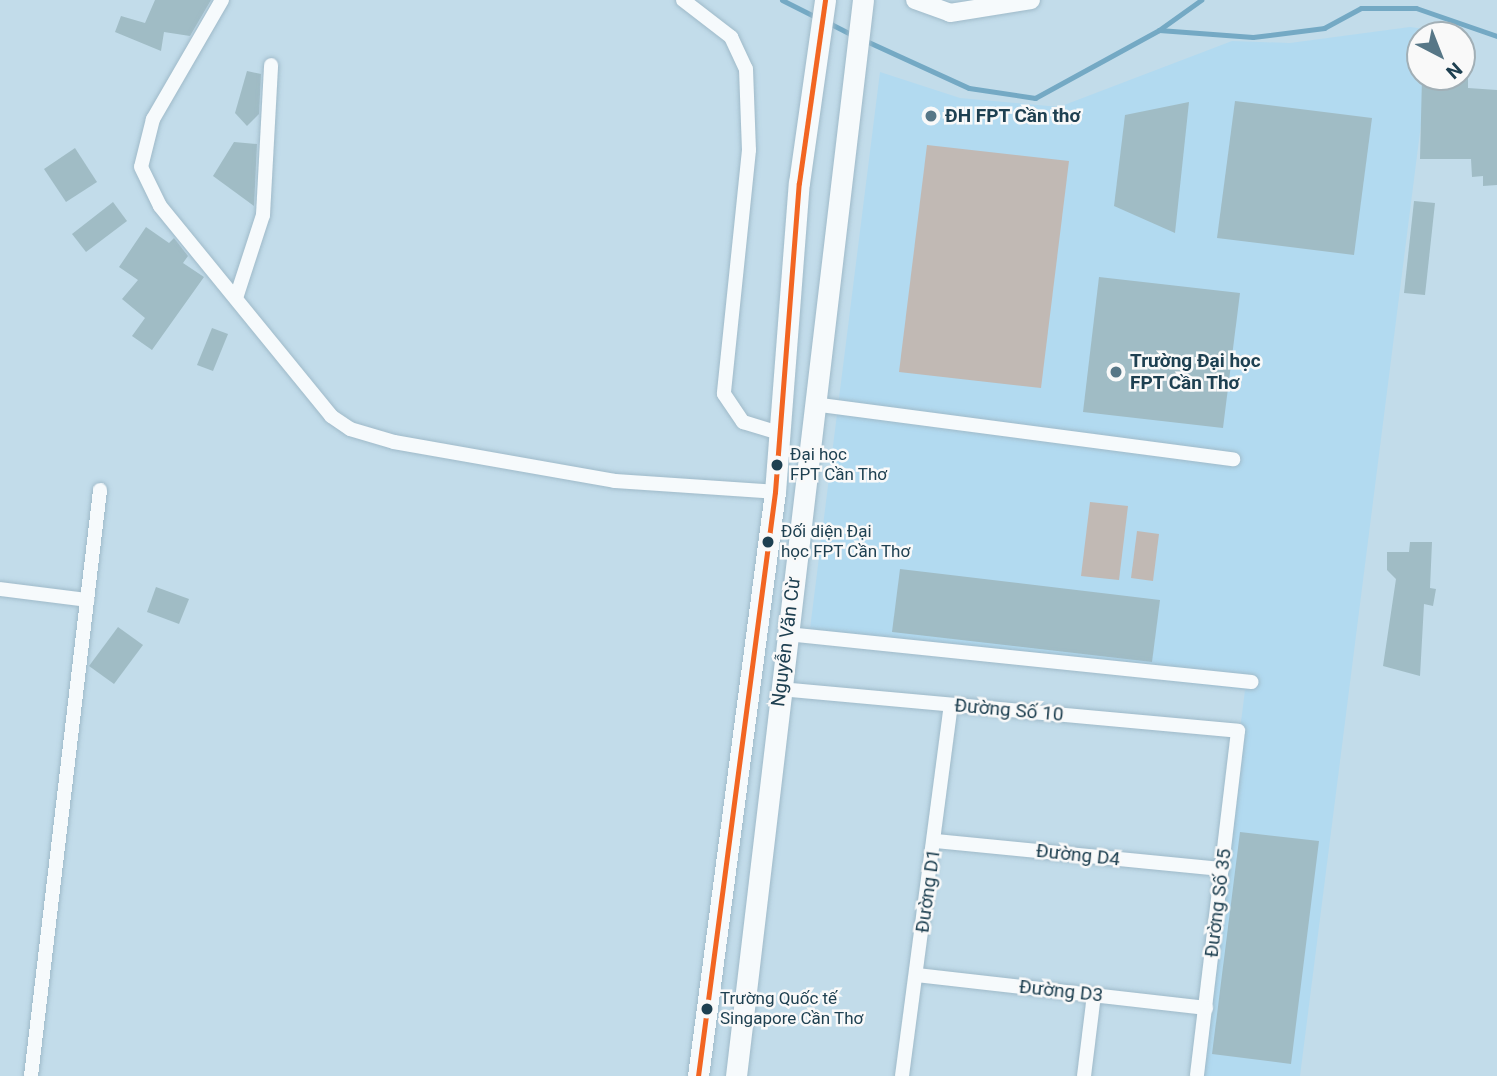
<!DOCTYPE html>
<meta charset="utf-8">
<style>
body{margin:0}
#map{position:relative;width:1497px;height:1076px;overflow:hidden;background:#c2dcea;font-family:Roboto,sans-serif}
div>[style]{position:absolute}
.built>*{inset:0;background:#b2daf0}
.green>*{inset:0;background:#c1b9b4}
.stream>*{height:5px;margin:-2.5px;padding:0 2.5px;transform-origin:2.5px;border-radius:2.5px;background:#74a9c4}
.building>*{inset:0;background:#a0bcc5}
.roads{filter:drop-shadow(0 0 2px #9fbac9) drop-shadow(0 0 2px #9fbac9)}
.minor>*{height:14px;margin:-7px;padding:0 7px;transform-origin:7px;border-radius:7px;background:#f6fafc}
.tertiary>*{height:18px;margin:-9px;padding:0 9px;transform-origin:9px;border-radius:9px;background:#f6fafc}
.secondary>*{height:21px;margin:-10.5px;padding:0 10.5px;transform-origin:10.5px;border-radius:10.5px;background:#f6fafc}
.bus-1>*{height:5px;margin:-2.5px;padding:0 2.5px;transform-origin:2.5px;border-radius:2.5px;background:#f26522}
.dots>*{width:19px;height:19px;translate:-50% -50%;box-sizing:border-box;border:4px solid #f9f9f9;border-radius:50%}
span{translate:-50% -50%;white-space:nowrap;text-align:center;line-height:1.15;-webkit-text-stroke:5px #f9f9f9;paint-order:stroke}
.bus-label{font-size:17px;color:#1e4051}
.left{translate:0 -50%;text-align:left}
.poi-label{font-size:19px;color:#1e4051;font-weight:700}
.street-label{font-size:19px;color:#1e4051}
.north{position:absolute;left:1406px;top:21px;width:70px;height:70px;box-sizing:border-box;background:#f9f9f9;border:2px solid #a1afb6;border-radius:50%;rotate:138deg;font-size:19px;font-weight:700;line-height:28px;text-align:center;color:#1e4051}
.north::after{content:'';display:block;margin:auto;width:24px;height:32px;background:#577787;clip-path:polygon(50% 0,100% 100%,50% 72%,0 100%)}
</style>
<div id="map">
<div class="built">
<div style="clip-path:polygon(1410px 27px,1433px 30px,1432px 35px,1420px 35px,1420px 77px,1427px 77px,1300px 1076px,1197px 1076px,1245px 690px,809px 637px,880px 72px,960px 98px,1059px 107px,1232px 41px,1290px 43px)"></div>
</div>
<div class="green">
<div style="clip-path:polygon(927px 145px,1069px 161px,1041px 388px,899px 372px)"></div>
<div style="clip-path:polygon(1090px 502px,1128px 506px,1119px 580px,1081px 576px)"></div>
<div style="clip-path:polygon(1137px 531px,1159px 534px,1153px 581px,1131px 578px)"></div>
</div>
<div class="stream">
<div style="left:782px;top:0;width:40px;rotate:26.6deg"></div>
<div style="left:827px;top:22px;width:28px;rotate:27deg"></div>
<div style="left:1159px;top:30px;width:52px;rotate:-35.5deg"></div>
<div style="left:864px;top:40px;width:115px;rotate:24.6deg"></div>
<div style="left:969px;top:88px;width:67px;rotate:8.6deg"></div>
<div style="left:1035px;top:98px;width:141px;rotate:-28.7deg"></div>
<div style="left:1159px;top:30px;width:94px;rotate:4.3deg"></div>
<div style="left:1253px;top:37px;width:72px;rotate:-7.2deg"></div>
<div style="left:1324px;top:28px;width:42px;rotate:-28.4deg"></div>
<div style="left:1361px;top:8px;width:55px"></div>
<div style="left:1416px;top:8px;width:86px;rotate:19.1deg"></div>
</div>
<div class="building">
<div style="clip-path:polygon(155px 0,211px 0,190px 36px,164px 32px,161px 51px,115px 32px,121px 16px,145px 23px)"></div>
<div style="clip-path:polygon(247px 71px,261px 74px,259px 114px,247px 126px,235px 113px)"></div>
<div style="clip-path:polygon(1422px 77px,1468px 77px,1468px 88px,1497px 90px,1497px 185px,1483px 186px,1483px 176px,1472px 177px,1471px 159px,1420px 159px)"></div>
<div style="clip-path:polygon(1235px 101px,1372px 118px,1354px 255px,1217px 238px)"></div>
<div style="clip-path:polygon(1189px 102px,1175px 233px,1114px 206px,1125px 115px)"></div>
<div style="clip-path:polygon(234px 142px,257px 144px,254px 206px,213px 176px)"></div>
<div style="clip-path:polygon(75px 148px,97px 182px,66px 202px,44px 169px)"></div>
<div style="clip-path:polygon(1414px 201px,1435px 203px,1425px 295px,1404px 293px)"></div>
<div style="clip-path:polygon(113px 202px,127px 221px,86px 252px,72px 234px)"></div>
<div style="clip-path:polygon(146px 227px,169px 243px,174px 238px,188px 256px,183px 263px,204px 277px,152px 350px,132px 336px,145px 318px,122px 299px,138px 280px,119px 267px)"></div>
<div style="clip-path:polygon(1099px 277px,1240px 293px,1223px 428px,1083px 412px)"></div>
<div style="clip-path:polygon(212px 328px,228px 334px,213px 371px,197px 365px)"></div>
<div style="clip-path:polygon(1410px 542px,1432px 542px,1430px 588px,1436px 589px,1433px 606px,1424px 604px,1420px 676px,1383px 666px,1396px 579px,1387px 570px,1387px 552px,1409px 552px)"></div>
<div style="clip-path:polygon(900px 569px,1160px 600px,1152px 662px,892px 632px)"></div>
<div style="clip-path:polygon(156px 587px,189px 599px,179px 624px,147px 612px)"></div>
<div style="clip-path:polygon(118px 627px,143px 645px,114px 684px,89px 666px)"></div>
<div style="clip-path:polygon(1240px 832px,1319px 841px,1291px 1064px,1212px 1054px)"></div>
</div>
<div class="roads">
<div class="minor">
<div style="left:222px;top:0;width:138px;rotate:120.1deg"></div>
<div style="left:153px;top:119px;width:49px;rotate:104deg"></div>
<div style="left:141px;top:167px;width:43px;rotate:64deg"></div>
<div style="left:160px;top:206px;width:271px;rotate:50.8deg"></div>
<div style="left:331px;top:416px;width:23px;rotate:34deg"></div>
<div style="left:350px;top:429px;width:46px;rotate:16.5deg"></div>
<div style="left:394px;top:442px;width:224px;rotate:10deg"></div>
<div style="left:615px;top:481px;width:160px;rotate:3.9deg"></div>
<div style="left:683px;top:0;width:61px;rotate:37.6deg"></div>
<div style="left:731px;top:37px;width:35px;rotate:65deg"></div>
<div style="left:746px;top:69px;width:81px;rotate:87.9deg"></div>
<div style="left:749px;top:150px;width:245px;rotate:95.9deg"></div>
<div style="left:724px;top:394px;width:34px;rotate:56deg"></div>
<div style="left:743px;top:422px;width:39px;rotate:17deg"></div>
<div style="left:237px;top:295px;width:84px;rotate:-72deg"></div>
<div style="left:263px;top:215px;width:150px;rotate:-86.9deg"></div>
<div style="left:813px;top:404px;width:424px;rotate:7.5deg"></div>
<div style="left:0;top:589px;width:88px;rotate:7.2deg"></div>
<div style="left:787px;top:634px;width:467px;rotate:5.9deg"></div>
<div style="left:780px;top:689px;width:460px;rotate:5.2deg"></div>
<div style="left:1238px;top:731px;width:347px;rotate:96.8deg"></div>
<div style="left:935px;top:841px;width:288px;rotate:5.6deg"></div>
<div style="left:917px;top:975px;width:291px;rotate:6.5deg"></div>
<div style="left:31px;top:1076px;width:590px;rotate:-83.28deg"></div>
<div style="left:902px;top:1076px;width:374px;rotate:-82.5deg"></div>
<div style="left:1084px;top:1076px;width:82px;rotate:-83deg"></div>
</div>
<div class="tertiary">
<div style="left:915px;top:0;width:37px;rotate:20deg"></div>
<div style="left:950px;top:13px;width:82px;rotate:-9.1deg"></div>
</div>
<div class="secondary">
<div style="left:698px;top:1076px;width:589px;rotate:-82.49deg"></div>
<div style="left:775px;top:492px;width:310px;rotate:-85.6deg"></div>
<div style="left:799px;top:183px;width:185px;rotate:-81.9deg"></div>
<div style="left:736px;top:1076px;width:1083px;rotate:-83.27deg"></div>
</div>
</div>
<div class="bus-1">
<div style="left:698px;top:1076px;width:589px;rotate:-82.49deg"></div>
<div style="left:775px;top:492px;width:310px;rotate:-85.6deg"></div>
<div style="left:799px;top:183px;width:185px;rotate:-81.9deg"></div>
</div>
<div class="dots">
<div style="left:931px;top:116px;background:#577787"></div>
<div style="left:1116px;top:372px;background:#577787"></div>
<div style="left:777px;top:465px;background:#1e4051"></div>
<div style="left:768px;top:542px;background:#1e4051"></div>
<div style="left:707px;top:1009px;background:#1e4051"></div>
</div>
<div class="bus-label">
<span class="left" style="left:790px;top:465px">Đại học<br>FPT Cần Thơ</span>
<span class="left" style="left:781px;top:542px">Đối diện Đại<br>học FPT Cần Thơ</span>
<span class="left" style="left:720px;top:1009px">Trường Quốc tế<br>Singapore Cần Thơ</span>
</div>
<div class="poi-label">
<span class="left" style="left:945px;top:116px">ĐH FPT Cần thơ</span>
<span class="left" style="left:1130px;top:372px">Trường Đại học<br>FPT Cần Thơ</span>
</div>
<div class="street-label">
<span style="left:786px;top:642px;rotate:-83deg">Nguyễn Văn Cừ</span>
<span style="left:1009px;top:710px;rotate:5deg">Đường Số 10</span>
<span style="left:1078px;top:855px;rotate:6deg">Đường D4</span>
<span style="left:928px;top:891px;rotate:-82deg">Đường D1</span>
<span style="left:1218px;top:903px;rotate:-83deg">Đường Số 35</span>
<span style="left:1061px;top:991px;rotate:6deg">Đường D3</span>
</div>
<div class="north">N</div>
</div>
